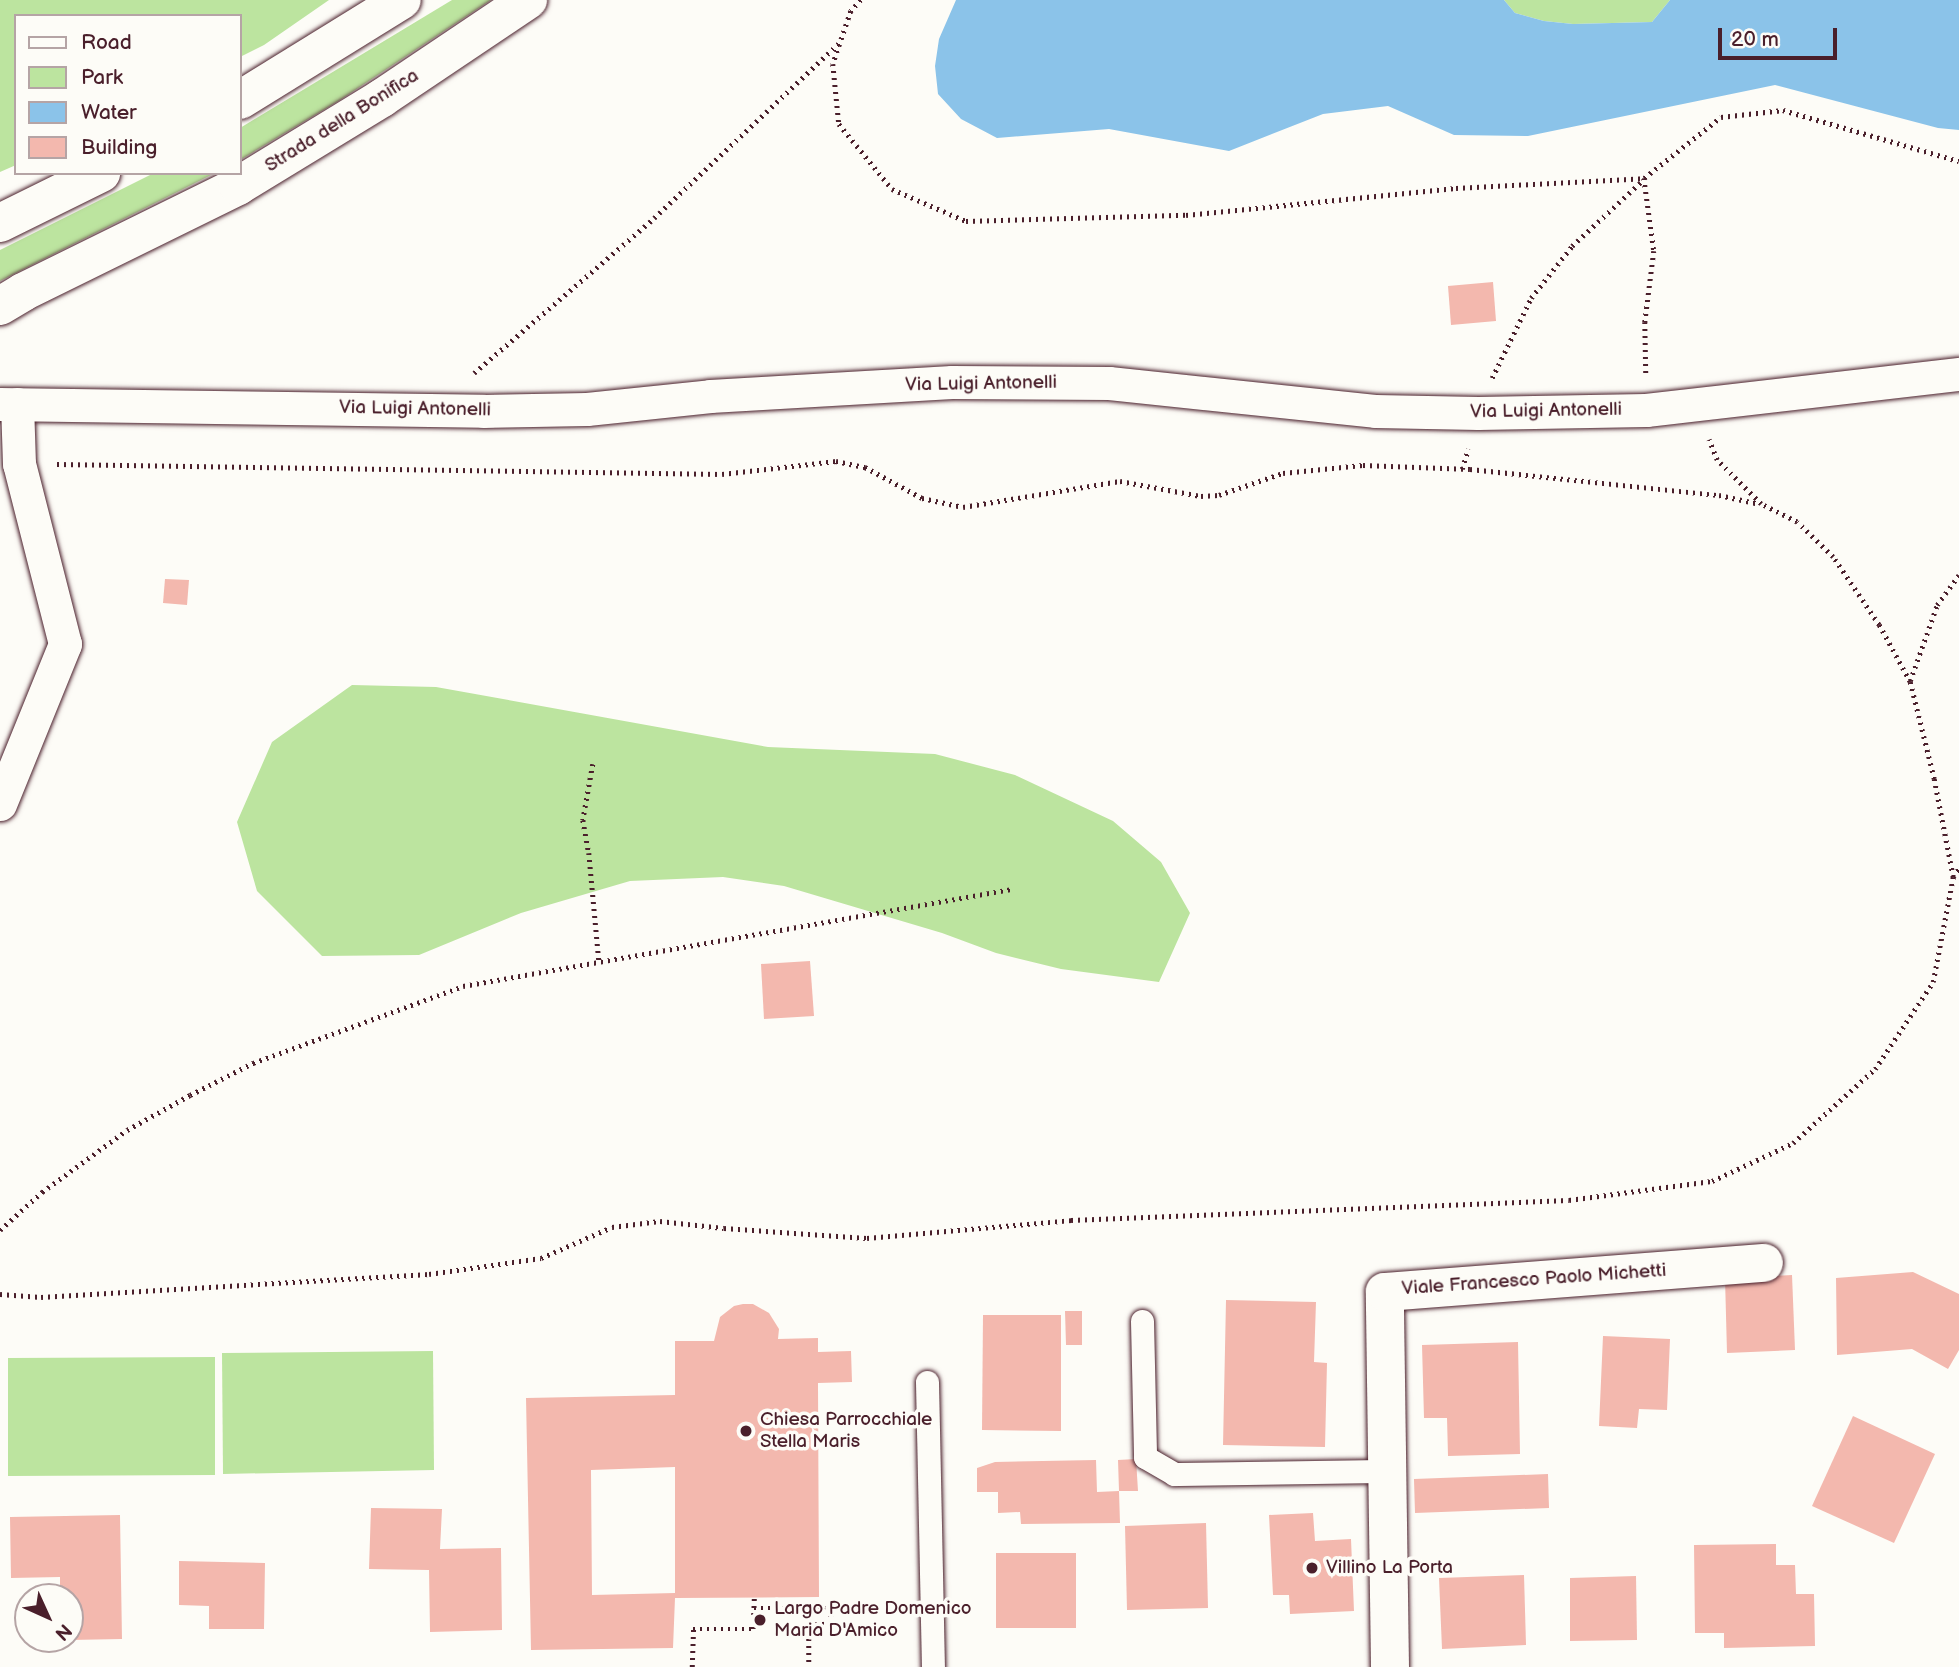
<!DOCTYPE html>
<style>
body{margin:0}
#map{position:relative;width:1959px;height:1667px;overflow:hidden;background:#fdfcf7;font-family:"Balsamiq Sans",sans-serif}
div>[style]{position:absolute}
.green>*{inset:0;background:#bce49f}
.water>*{inset:0;background:#8bc3e9}
.building>*{inset:0;background:#f3b8ae}
.path>*{height:4.5px;margin-top:-2.25px;transform-origin:0;background:repeating-linear-gradient(90deg,#4a1f2b 0 2px,transparent 0 7px)}
.roads{filter:drop-shadow(0 0 2px #4a1f2b) drop-shadow(0 0 2px #4a1f2b)}
.service>*{height:23px;margin:-11.5px;padding:0 11.5px;transform-origin:11.5px;border-radius:11.5px;background:#fdfcf7}
.pedestrian>*{height:33px;margin:-16.5px;padding:0 16.5px;transform-origin:16.5px;border-radius:16.5px;background:#fdfcf7}
.minor>*{height:38px;margin:-19px;padding:0 19px;transform-origin:19px;border-radius:19px;background:#fdfcf7}
.secondary>*{height:38px;margin:-19px;padding:0 19px;transform-origin:19px;border-radius:19px;background:#fdfcf7}
.dots>*{width:19px;height:19px;translate:-50% -50%;box-sizing:border-box;border:4px solid #fdfcf7;border-radius:50%}
span{translate:-50% -50%;white-space:nowrap;text-align:center;line-height:1.15;-webkit-text-stroke:7px #fdfcf7;paint-order:stroke}
.street-label{font-size:19px;color:#4a1f2b}
.poi-label{font-size:19px;color:#4a1f2b}
.left{translate:0 -50%;text-align:left}
.legend{position:absolute;left:14px;top:14px;width:228px;height:161px;box-sizing:border-box;background:#fdfcf7;border:2px solid #b5a4a5;margin:0;padding:9px 12px;list-style:none;font-size:21px;color:#4a1f2b}
.legend li{display:flex;align-items:center;gap:14px;height:35px}
.legend b{width:35px;border:2px solid #b5a4a5}
.north{position:absolute;left:14px;top:1583px;width:70px;height:70px;box-sizing:border-box;background:#fdfcf7;border:2px solid #b5a4a5;border-radius:50%;rotate:135deg;font-size:19px;font-weight:700;line-height:28px;text-align:center;color:#4a1f2b}
.north::after{content:'';display:block;margin:auto;width:24px;height:32px;background:#4a1f2b;clip-path:polygon(50% 0,100% 100%,50% 72%,0 100%)}
.scale{position:absolute;left:1718px;top:28px;width:119px;height:32px;box-sizing:border-box;border:4px solid #4a1f2b;border-top:0;padding-left:9px;font-size:21px;line-height:24px;white-space:nowrap;color:#4a1f2b;-webkit-text-stroke:5px #fdfcf7;paint-order:stroke}
</style>
<div id="map">
<div class="green">
<div style="clip-path:polygon(0 0,329px 0,264px 45px,240px 57px,240px 16px,16px 16px,16px 165px,0 172px)"></div>
<div style="clip-path:polygon(452px 0,491px 0,340px 100px,240px 160px,240px 128px)"></div>
<div style="clip-path:polygon(1504px 0,1670px 0,1652px 22px,1573px 24px,1544px 21px,1515px 13px)"></div>
<div style="clip-path:polygon(154px 173px,215px 173px,0 281px,0 250px)"></div>
<div style="clip-path:polygon(352px 685px,436px 687px,768px 747px,935px 754px,1015px 775px,1113px 821px,1161px 862px,1190px 913px,1159px 982px,1061px 969px,996px 953px,942px 933px,784px 886px,723px 877px,630px 881px,521px 913px,419px 955px,322px 956px,257px 891px,237px 822px,272px 742px)"></div>
<div style="clip-path:polygon(433px 1351px,434px 1470px,223px 1474px,222px 1353px)"></div>
<div style="clip-path:polygon(215px 1357px,215px 1475px,8px 1476px,8px 1358px)"></div>
</div>
<div class="water">
<div style="clip-path:polygon(956px 0,1504px 0,1515px 13px,1544px 21px,1573px 24px,1652px 22px,1670px 0,1959px 0,1959px 130px,1938px 128px,1775px 85px,1528px 136px,1454px 135px,1388px 106px,1323px 114px,1229px 151px,1109px 129px,997px 138px,961px 119px,938px 94px,935px 66px,939px 39px)"></div>
</div>
<div class="building">
<div style="clip-path:polygon(1493px 282px,1496px 321px,1451px 325px,1448px 286px)"></div>
<div style="clip-path:polygon(165px 579px,189px 580px,187px 605px,163px 603px)"></div>
<div style="clip-path:polygon(810px 961px,814px 1016px,764px 1019px,761px 964px)"></div>
<div style="clip-path:polygon(1913px 1272px,1959px 1294px,1959px 1350px,1948px 1369px,1912px 1349px,1837px 1355px,1836px 1278px)"></div>
<div style="clip-path:polygon(1792px 1275px,1795px 1350px,1727px 1353px,1725px 1278px)"></div>
<div style="clip-path:polygon(1226px 1300px,1316px 1302px,1314px 1362px,1327px 1363px,1325px 1447px,1223px 1445px)"></div>
<div style="clip-path:polygon(evenodd,743px 1304px,753px 1304px,769px 1313px,779px 1329px,778px 1339px,818px 1338px,818px 1352px,851px 1351px,852px 1382px,818px 1383px,819px 1597px,675px 1598px,673px 1648px,531px 1650px,526px 1398px,675px 1395px,675px 1341px,714px 1341px,720px 1317px,734px 1306px,743px 1304px,675px 1467px,675px 1593px,592px 1595px,591px 1470px,675px 1467px)"></div>
<div style="clip-path:polygon(1065px 1311px,1082px 1311px,1082px 1345px,1066px 1345px)"></div>
<div style="clip-path:polygon(983px 1315px,1061px 1315px,1061px 1431px,982px 1430px)"></div>
<div style="clip-path:polygon(1603px 1336px,1670px 1339px,1667px 1410px,1639px 1409px,1637px 1428px,1599px 1426px)"></div>
<div style="clip-path:polygon(1518px 1342px,1520px 1454px,1448px 1456px,1447px 1418px,1424px 1418px,1422px 1345px)"></div>
<div style="clip-path:polygon(1853px 1416px,1935px 1454px,1894px 1543px,1812px 1506px)"></div>
<div style="clip-path:polygon(1136px 1459px,1138px 1491px,1119px 1491px,1120px 1523px,1021px 1524px,1020px 1512px,998px 1513px,998px 1492px,977px 1492px,977px 1468px,995px 1462px,1096px 1460px,1097px 1492px,1119px 1491px,1118px 1460px)"></div>
<div style="clip-path:polygon(1548px 1474px,1549px 1508px,1415px 1513px,1414px 1479px)"></div>
<div style="clip-path:polygon(371px 1508px,442px 1509px,440px 1549px,501px 1548px,502px 1630px,430px 1632px,429px 1570px,369px 1569px)"></div>
<div style="clip-path:polygon(1313px 1513px,1315px 1541px,1351px 1539px,1354px 1611px,1290px 1614px,1289px 1595px,1273px 1595px,1269px 1515px)"></div>
<div style="clip-path:polygon(120px 1515px,122px 1639px,70px 1640px,70px 1597px,60px 1597px,60px 1577px,11px 1578px,10px 1517px)"></div>
<div style="clip-path:polygon(1206px 1523px,1208px 1608px,1127px 1610px,1125px 1526px)"></div>
<div style="clip-path:polygon(1776px 1544px,1776px 1565px,1795px 1565px,1796px 1594px,1814px 1594px,1815px 1646px,1724px 1648px,1724px 1633px,1695px 1633px,1694px 1545px)"></div>
<div style="clip-path:polygon(996px 1553px,1076px 1553px,1076px 1628px,996px 1628px)"></div>
<div style="clip-path:polygon(179px 1561px,265px 1563px,264px 1629px,209px 1629px,209px 1606px,179px 1605px)"></div>
<div style="clip-path:polygon(1524px 1575px,1526px 1645px,1442px 1649px,1439px 1578px)"></div>
<div style="clip-path:polygon(1636px 1576px,1637px 1640px,1570px 1641px,1570px 1578px)"></div>
</div>
<div class="path">
<div style="left:861px;top:0;width:15px;rotate:132deg"></div>
<div style="left:851px;top:11px;width:56px;rotate:108.8deg"></div>
<div style="left:833px;top:64px;width:60px;rotate:84.3deg"></div>
<div style="left:839px;top:124px;width:84px;rotate:50.8deg"></div>
<div style="left:892px;top:189px;width:81px;rotate:23.4deg"></div>
<div style="left:966px;top:221px;width:220px;rotate:-1.6deg"></div>
<div style="left:1186px;top:215px;width:271px;rotate:-5.7deg"></div>
<div style="left:1456px;top:188px;width:188px;rotate:-3deg"></div>
<div style="left:1644px;top:178px;width:98px;rotate:-38.4deg"></div>
<div style="left:1721px;top:117px;width:62px;rotate:-6.4deg"></div>
<div style="left:1783px;top:110px;width:183px;rotate:16.2deg"></div>
<div style="left:1644px;top:178px;width:74px;rotate:82.2deg"></div>
<div style="left:1654px;top:251px;width:72px;rotate:97.2deg"></div>
<div style="left:1645px;top:322px;width:52px;rotate:88.9deg"></div>
<div style="left:474px;top:373px;width:238px;rotate:-40.7deg"></div>
<div style="left:654px;top:218px;width:257px;rotate:-43.4deg"></div>
<div style="left:1492px;top:378px;width:89px;rotate:-64deg"></div>
<div style="left:1531px;top:298px;width:66px;rotate:-51.7deg"></div>
<div style="left:1572px;top:246px;width:98px;rotate:-42.9deg"></div>
<div style="left:57px;top:464px;width:665px;rotate:0.86deg"></div>
<div style="left:722px;top:474px;width:115px;rotate:-6.5deg"></div>
<div style="left:836px;top:461px;width:30px;rotate:12deg"></div>
<div style="left:865px;top:467px;width:65px;rotate:28.5deg"></div>
<div style="left:922px;top:498px;width:42px;rotate:12.4deg"></div>
<div style="left:963px;top:507px;width:159px;rotate:-9.4deg"></div>
<div style="left:1120px;top:481px;width:82px;rotate:10.5deg"></div>
<div style="left:1201px;top:496px;width:18px;rotate:-3deg"></div>
<div style="left:1219px;top:495px;width:68px;rotate:-19deg"></div>
<div style="left:1283px;top:473px;width:80px;rotate:-5.7deg"></div>
<div style="left:1363px;top:465px;width:107px;rotate:2.1deg"></div>
<div style="left:1470px;top:469px;width:250px;rotate:6deg"></div>
<div style="left:1719px;top:495px;width:42px;rotate:12.4deg"></div>
<div style="left:1462px;top:469px;width:21px;rotate:-73deg"></div>
<div style="left:1910px;top:681px;width:81px;rotate:-70.4deg"></div>
<div style="left:1937px;top:605px;width:37px;rotate:-54deg"></div>
<div style="left:593px;top:764px;width:57px;rotate:100.1deg"></div>
<div style="left:583px;top:820px;width:34px;rotate:80deg"></div>
<div style="left:589px;top:853px;width:108px;rotate:84.7deg"></div>
<div style="left:1953px;top:877px;width:11px;rotate:-56deg"></div>
<div style="left:0;top:1230px;width:57px;rotate:-42.1deg"></div>
<div style="left:42px;top:1192px;width:105px;rotate:-36.1deg"></div>
<div style="left:127px;top:1130px;width:72px;rotate:-29.1deg"></div>
<div style="left:190px;top:1095px;width:71px;rotate:-26.9deg"></div>
<div style="left:253px;top:1063px;width:224px;rotate:-20.1deg"></div>
<div style="left:463px;top:986px;width:558px;rotate:-10.02deg"></div>
<div style="left:0;top:1294px;width:41px;rotate:4.2deg"></div>
<div style="left:41px;top:1297px;width:389px;rotate:-3.4deg"></div>
<div style="left:429px;top:1274px;width:113px;rotate:-8.1deg"></div>
<div style="left:541px;top:1258px;width:77px;rotate:-23.6deg"></div>
<div style="left:612px;top:1227px;width:48px;rotate:-7.1deg"></div>
<div style="left:660px;top:1221px;width:64px;rotate:6.2deg"></div>
<div style="left:724px;top:1228px;width:143px;rotate:4deg"></div>
<div style="left:867px;top:1238px;width:205px;rotate:-5deg"></div>
<div style="left:1071px;top:1220px;width:498px;rotate:-2.3deg"></div>
<div style="left:1569px;top:1200px;width:144px;rotate:-7.6deg"></div>
<div style="left:1712px;top:1181px;width:89px;rotate:-25.1deg"></div>
<div style="left:1793px;top:1143px;width:110px;rotate:-42.1deg"></div>
<div style="left:1875px;top:1069px;width:105px;rotate:-56.3deg"></div>
<div style="left:1933px;top:982px;width:107px;rotate:-79.2deg"></div>
<div style="left:1953px;top:877px;width:100px;rotate:-101deg"></div>
<div style="left:1934px;top:779px;width:100px;rotate:-103.9deg"></div>
<div style="left:1910px;top:682px;width:65px;rotate:-118.5deg"></div>
<div style="left:1879px;top:625px;width:82px;rotate:-124.1deg"></div>
<div style="left:1833px;top:557px;width:50px;rotate:-135.8deg"></div>
<div style="left:1797px;top:522px;width:40px;rotate:-153.4deg"></div>
<div style="left:1761px;top:504px;width:62px;rotate:-135deg"></div>
<div style="left:1717px;top:460px;width:22px;rotate:-112deg"></div>
<div style="left:754px;top:1608px;width:77px"></div>
<div style="left:831px;top:1608px;width:16px;rotate:90deg"></div>
<div style="left:831px;top:1624px;width:22px;rotate:177deg"></div>
<div style="left:809px;top:1625px;width:42px;rotate:90deg"></div>
<div style="left:692px;top:1667px;width:38px;rotate:-88deg"></div>
<div style="left:693px;top:1629px;width:60px"></div>
<div style="left:753px;top:1629px;width:31px;rotate:-88deg"></div>
</div>
<div class="roads">
<div class="service">
<div style="left:1142px;top:1321px;width:136px;rotate:88.7deg"></div>
<div style="left:1145px;top:1457px;width:34px;rotate:30deg"></div>
<div style="left:1174px;top:1474px;width:213px;rotate:-0.8deg"></div>
<div style="left:927px;top:1382px;width:285px;rotate:88.8deg"></div>
</div>
<div class="pedestrian">
<div style="left:0;top:404px;width:483px;rotate:0.8deg"></div>
<div style="left:483px;top:411px;width:104px;rotate:-1.1deg"></div>
<div style="left:587px;top:409px;width:124px;rotate:-6deg"></div>
<div style="left:710px;top:396px;width:242px;rotate:-3.3deg"></div>
<div style="left:952px;top:382px;width:157px;rotate:0.4deg"></div>
<div style="left:1109px;top:383px;width:267px;rotate:6deg"></div>
<div style="left:1375px;top:411px;width:103px;rotate:1.1deg"></div>
<div style="left:1478px;top:413px;width:168px;rotate:-1deg"></div>
<div style="left:1646px;top:410px;width:315px;rotate:-6.6deg"></div>
<div style="left:0;top:804px;width:173px;rotate:-67.9deg"></div>
<div style="left:65px;top:644px;width:186px;rotate:-104.3deg"></div>
<div style="left:19px;top:464px;width:60px;rotate:-91.9deg"></div>
</div>
<div class="minor">
<div style="left:1390px;top:1667px;width:375px;rotate:-90.8deg"></div>
<div style="left:1385px;top:1292px;width:380px;rotate:-4.4deg"></div>
</div>
<div class="secondary">
<div style="left:240px;top:100px;width:190px;rotate:-31.7deg"></div>
<div style="left:0;top:223px;width:113px;rotate:-26.3deg"></div>
<div style="left:0;top:306px;width:27px;rotate:-31deg"></div>
<div style="left:23px;top:292px;width:240px;rotate:-26.2deg"></div>
<div style="left:238px;top:186px;width:169px;rotate:-31.4deg"></div>
<div style="left:382px;top:98px;width:176px;rotate:-33.9deg"></div>
</div>
</div>
<div class="dots">
<div style="left:746px;top:1431px;background:#4a1f2b"></div>
<div style="left:1312px;top:1568px;background:#4a1f2b"></div>
<div style="left:760px;top:1620px;background:#4a1f2b"></div>
</div>
<div class="street-label">
<span style="left:342px;top:121px;rotate:-32deg">Strada della Bonifica</span>
<span style="left:981px;top:384px;rotate:-1deg">Via Luigi Antonelli</span>
<span style="left:415px;top:409px;rotate:1deg">Via Luigi Antonelli</span>
<span style="left:1546px;top:411px;rotate:-1deg">Via Luigi Antonelli</span>
<span style="left:1534px;top:1280px;rotate:-4deg">Viale Francesco Paolo Michetti</span>
</div>
<div class="poi-label">
<span class="left" style="left:760px;top:1431px">Chiesa Parrocchiale<br>Stella Maris</span>
<span class="left" style="left:1326px;top:1568px">Villino La Porta</span>
<span class="left" style="left:774px;top:1620px">Largo Padre Domenico<br>Maria D'Amico</span>
</div>
<ul class="legend">
<li><b style="height:9px;background:#fdfcf7"></b>Road</li>
<li><b style="height:19px;background:#bce49f"></b>Park</li>
<li><b style="height:19px;background:#8bc3e9"></b>Water</li>
<li><b style="height:19px;background:#f3b8ae"></b>Building</li>
</ul>
<div class="north">N</div>
<div class="scale">20 m</div>
</div>
